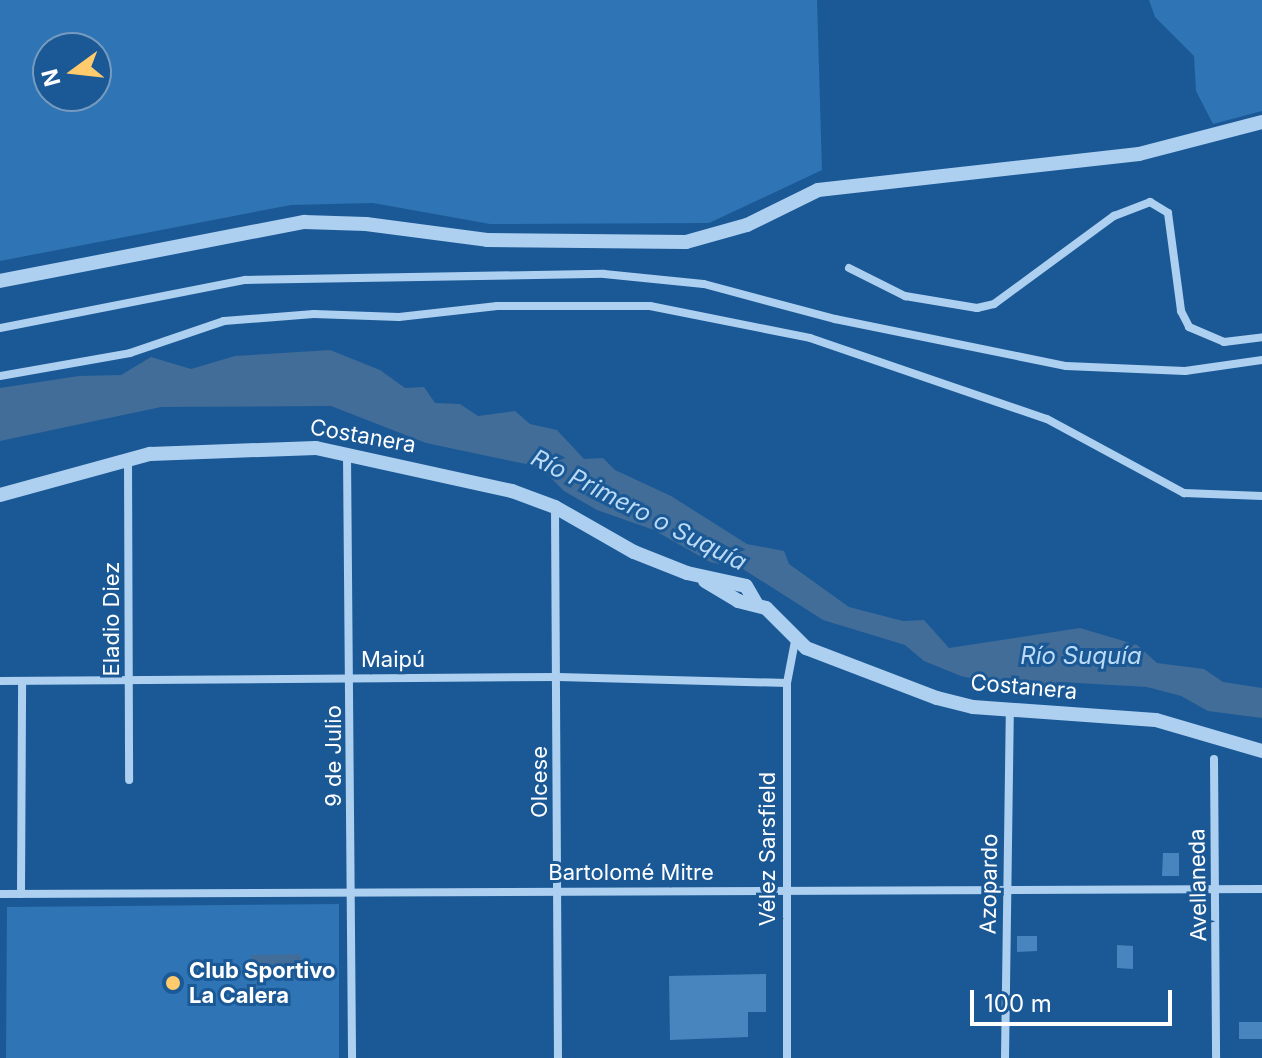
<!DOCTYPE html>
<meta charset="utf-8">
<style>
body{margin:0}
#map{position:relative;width:1262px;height:1058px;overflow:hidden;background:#1b5996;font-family:Inter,sans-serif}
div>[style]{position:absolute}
.green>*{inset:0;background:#2f74b4}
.water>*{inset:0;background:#416d98}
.building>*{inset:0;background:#4885be}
.minor>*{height:8px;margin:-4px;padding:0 4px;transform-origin:4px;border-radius:4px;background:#aed0f0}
.tertiary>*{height:14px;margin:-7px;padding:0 7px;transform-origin:7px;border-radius:7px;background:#aed0f0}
.dots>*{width:22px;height:22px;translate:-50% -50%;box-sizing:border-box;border:4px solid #1b5996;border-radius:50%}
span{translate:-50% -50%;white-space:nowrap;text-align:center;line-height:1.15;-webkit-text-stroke:6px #1b5996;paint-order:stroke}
.street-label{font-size:22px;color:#fff}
.poi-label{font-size:22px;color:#fff;font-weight:700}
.left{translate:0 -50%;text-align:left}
.water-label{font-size:24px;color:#badaf6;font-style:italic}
.north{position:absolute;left:32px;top:32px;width:80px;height:80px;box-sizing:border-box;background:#1b5996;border:2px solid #769bc0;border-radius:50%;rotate:255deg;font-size:22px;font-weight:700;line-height:32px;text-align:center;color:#fff}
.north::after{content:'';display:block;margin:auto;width:28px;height:36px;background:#ffcb6c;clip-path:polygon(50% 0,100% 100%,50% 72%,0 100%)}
.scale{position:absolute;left:970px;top:990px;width:202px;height:36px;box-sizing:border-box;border:4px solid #fff;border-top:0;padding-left:10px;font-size:24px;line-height:28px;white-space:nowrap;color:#fff;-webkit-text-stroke:6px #1b5996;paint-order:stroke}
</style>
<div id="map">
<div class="green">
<div style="clip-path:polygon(evenodd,0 0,817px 0,822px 170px,709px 223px,490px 224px,373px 203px,291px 205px,0 261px,0 0,48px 48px,96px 48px,96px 96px,48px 96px,48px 48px)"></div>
<div style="clip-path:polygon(1149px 0,1262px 0,1262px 111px,1213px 124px,1196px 91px,1194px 56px,1155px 17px)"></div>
<div style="clip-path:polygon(339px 904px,339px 1058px,6px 1058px,7px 907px)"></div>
</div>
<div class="water">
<div style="clip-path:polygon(330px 350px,380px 370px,405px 388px,424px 387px,435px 403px,460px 404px,478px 416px,515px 411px,530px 424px,557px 430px,584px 459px,603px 458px,615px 470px,671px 496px,747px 544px,784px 551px,789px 564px,849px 607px,903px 621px,924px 620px,949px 648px,1080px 628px,1137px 645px,1157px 663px,1204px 669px,1223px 682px,1262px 688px,1262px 718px,1208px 711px,1181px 696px,1147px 687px,1060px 682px,1038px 687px,1023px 680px,992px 683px,961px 676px,924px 661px,905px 645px,823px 620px,743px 569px,710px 562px,654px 530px,597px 510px,564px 491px,540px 467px,426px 443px,331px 406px,161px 407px,0 441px,0 388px,79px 376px,121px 375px,151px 357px,191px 369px,235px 356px)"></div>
<div style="clip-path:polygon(301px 954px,302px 979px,252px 980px,251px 955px)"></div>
</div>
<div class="building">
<div style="clip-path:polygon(1163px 853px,1179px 853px,1179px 876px,1162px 876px)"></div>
<div style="clip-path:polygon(1017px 936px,1037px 936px,1037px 951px,1017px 952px)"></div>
<div style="clip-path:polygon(1117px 945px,1133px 946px,1133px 969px,1117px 968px)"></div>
<div style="clip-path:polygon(766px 974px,766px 1012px,748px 1012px,748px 1037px,670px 1040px,669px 976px)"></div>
<div style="clip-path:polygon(1239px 1022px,1262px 1022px,1262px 1039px,1239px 1039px)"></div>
</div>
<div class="minor">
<div style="left:849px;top:268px;width:63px;rotate:26.6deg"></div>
<div style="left:905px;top:296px;width:73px;rotate:9.5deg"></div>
<div style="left:977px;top:308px;width:17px;rotate:-13deg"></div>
<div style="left:994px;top:304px;width:149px;rotate:-36.3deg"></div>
<div style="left:1114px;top:216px;width:39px;rotate:-21deg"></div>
<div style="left:1150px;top:202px;width:21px;rotate:31deg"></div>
<div style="left:1168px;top:213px;width:99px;rotate:82.4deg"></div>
<div style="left:1181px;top:311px;width:18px;rotate:63deg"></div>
<div style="left:1189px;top:327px;width:38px;rotate:23deg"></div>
<div style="left:1224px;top:342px;width:38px;rotate:-7deg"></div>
<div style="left:0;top:328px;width:250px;rotate:-11.1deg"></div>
<div style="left:245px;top:280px;width:359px;rotate:-1deg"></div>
<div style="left:604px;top:274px;width:100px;rotate:5.7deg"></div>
<div style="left:704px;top:284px;width:136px;rotate:15deg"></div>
<div style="left:835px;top:319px;width:236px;rotate:11.5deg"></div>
<div style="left:1066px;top:366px;width:119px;rotate:2.4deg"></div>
<div style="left:1185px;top:371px;width:78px;rotate:-8.1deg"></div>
<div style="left:0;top:376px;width:132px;rotate:-10deg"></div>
<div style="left:130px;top:353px;width:99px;rotate:-18.8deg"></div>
<div style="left:224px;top:321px;width:90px;rotate:-4.4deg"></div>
<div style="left:314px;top:314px;width:85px;rotate:2deg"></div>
<div style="left:399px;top:317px;width:99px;rotate:-6.4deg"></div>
<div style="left:497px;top:306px;width:153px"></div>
<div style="left:650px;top:306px;width:163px;rotate:11.3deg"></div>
<div style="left:810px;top:338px;width:250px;rotate:18.9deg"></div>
<div style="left:1047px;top:419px;width:156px;rotate:28.4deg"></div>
<div style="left:1184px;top:493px;width:78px;rotate:2.2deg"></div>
<div style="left:347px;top:455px;width:603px;rotate:89.52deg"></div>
<div style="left:128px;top:460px;width:320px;rotate:89.8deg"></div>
<div style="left:555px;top:507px;width:551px;rotate:89.69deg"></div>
<div style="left:0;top:681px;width:558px;rotate:-0.41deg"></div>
<div style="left:558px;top:677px;width:229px;rotate:1.5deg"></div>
<div style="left:1214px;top:759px;width:299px;rotate:89.6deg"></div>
<div style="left:0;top:894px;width:1262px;rotate:-0.23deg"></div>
<div style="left:21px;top:894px;width:213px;rotate:-89.7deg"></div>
<div style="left:787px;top:1058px;width:375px;rotate:-90deg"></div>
<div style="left:787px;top:683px;width:43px;rotate:-79.2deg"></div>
<div style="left:1005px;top:1058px;width:348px;rotate:-89.2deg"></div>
</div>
<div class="tertiary">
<div style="left:0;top:281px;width:310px;rotate:-11deg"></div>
<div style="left:304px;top:222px;width:62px;rotate:1.8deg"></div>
<div style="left:366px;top:224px;width:122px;rotate:7.5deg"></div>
<div style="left:487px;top:240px;width:199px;rotate:0.6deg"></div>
<div style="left:686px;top:242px;width:63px;rotate:-15.6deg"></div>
<div style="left:747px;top:225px;width:79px;rotate:-26.2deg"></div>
<div style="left:818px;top:190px;width:323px;rotate:-6.4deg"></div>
<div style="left:1139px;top:154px;width:127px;rotate:-14.6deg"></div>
<div style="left:0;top:495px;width:156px;rotate:-15.3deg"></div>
<div style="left:150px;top:454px;width:166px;rotate:-2.1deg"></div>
<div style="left:316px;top:448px;width:201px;rotate:12.4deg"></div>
<div style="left:512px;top:491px;width:46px;rotate:20.4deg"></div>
<div style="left:555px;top:507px;width:91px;rotate:29.7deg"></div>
<div style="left:634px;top:552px;width:57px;rotate:21.6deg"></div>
<div style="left:687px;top:573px;width:60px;rotate:12.4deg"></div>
<div style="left:746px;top:586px;width:22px;rotate:60deg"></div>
<div style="left:705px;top:581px;width:39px;rotate:31deg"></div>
<div style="left:738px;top:601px;width:29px;rotate:14deg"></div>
<div style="left:766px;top:608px;width:57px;rotate:45deg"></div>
<div style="left:806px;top:648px;width:140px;rotate:20.9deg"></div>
<div style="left:937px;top:698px;width:37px;rotate:14deg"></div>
<div style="left:973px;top:707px;width:183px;rotate:4.1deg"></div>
<div style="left:1156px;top:720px;width:110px;rotate:16.3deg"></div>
</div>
<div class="dots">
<div style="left:173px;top:983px;background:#ffcb6c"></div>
</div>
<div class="street-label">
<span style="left:363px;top:436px;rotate:10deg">Costanera</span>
<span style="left:112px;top:619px;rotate:-90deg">Eladio Diez</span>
<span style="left:393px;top:660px">Maipú</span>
<span style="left:1024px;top:687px;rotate:5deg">Costanera</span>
<span style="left:334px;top:756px;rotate:-90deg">9 de Julio</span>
<span style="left:540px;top:782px;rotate:-90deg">Olcese</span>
<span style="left:768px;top:849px;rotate:-90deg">Vélez Sarsfield</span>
<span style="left:631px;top:873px">Bartolomé Mitre</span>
<span style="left:989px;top:884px;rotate:-89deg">Azopardo</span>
<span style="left:1198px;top:885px;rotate:-91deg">Avellaneda</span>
</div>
<div class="poi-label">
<span class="left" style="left:189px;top:983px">Club Sportivo<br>La Calera</span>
</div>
<div class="water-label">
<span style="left:639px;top:510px;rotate:27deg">Río Primero o Suquía</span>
<span style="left:1081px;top:656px">Río Suquía</span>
</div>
<div class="north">N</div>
<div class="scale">100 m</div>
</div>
